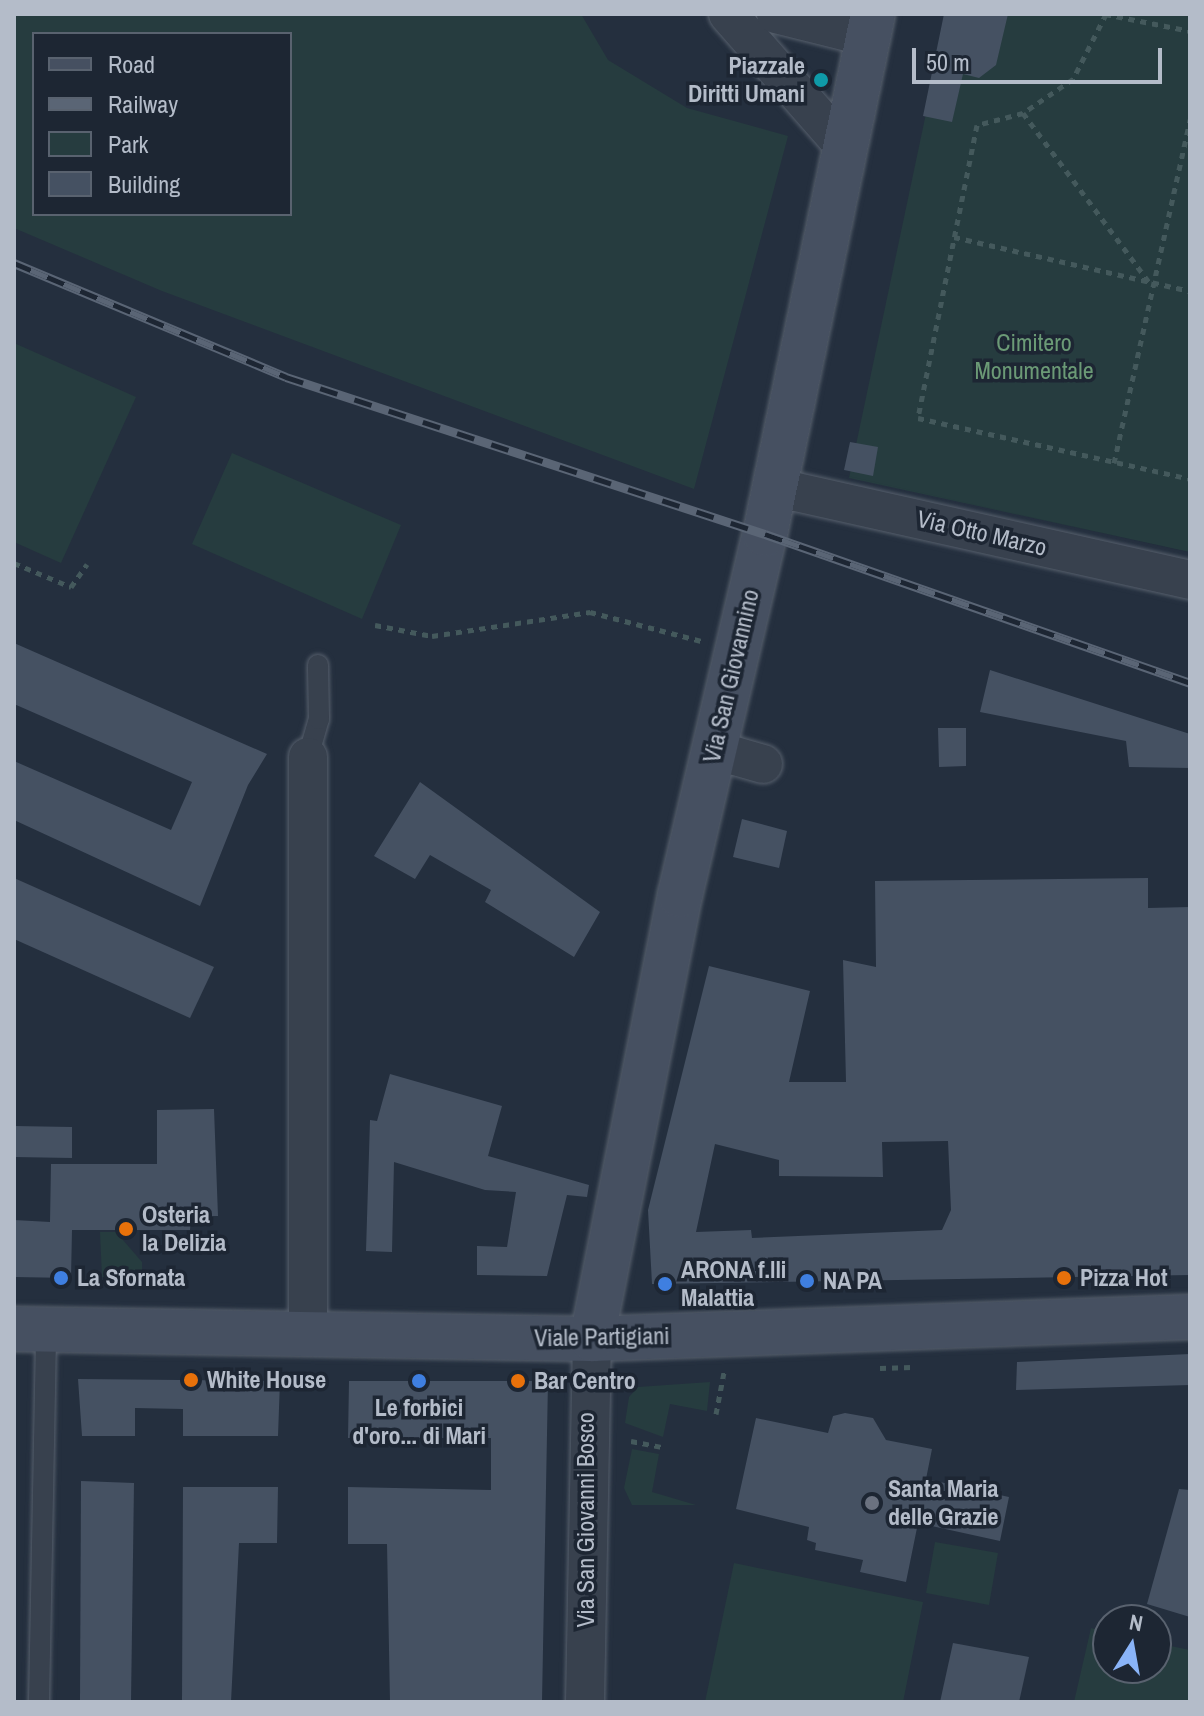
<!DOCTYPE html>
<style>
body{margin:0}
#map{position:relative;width:1204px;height:1716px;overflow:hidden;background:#242f3e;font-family:"Archivo Narrow",sans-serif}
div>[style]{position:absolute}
.green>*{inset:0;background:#263c3f}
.building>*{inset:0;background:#455162}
.path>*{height:5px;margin-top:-2.5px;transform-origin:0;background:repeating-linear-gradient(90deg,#44595c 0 6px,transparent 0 12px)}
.roads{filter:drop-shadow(0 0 2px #565f6c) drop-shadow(0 0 2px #565f6c)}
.lane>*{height:20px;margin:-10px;padding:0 10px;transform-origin:10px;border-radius:10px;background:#38414e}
.street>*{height:38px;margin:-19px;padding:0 19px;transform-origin:19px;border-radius:19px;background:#38414e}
.secondary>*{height:44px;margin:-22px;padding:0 22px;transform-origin:22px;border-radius:22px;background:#465061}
.rail>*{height:9px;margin-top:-4.5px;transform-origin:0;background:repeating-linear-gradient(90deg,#1d2633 0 18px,#5a6575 0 36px);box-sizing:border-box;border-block:2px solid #5a6575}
.dots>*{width:22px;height:22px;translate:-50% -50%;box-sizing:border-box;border:4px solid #1d2633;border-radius:50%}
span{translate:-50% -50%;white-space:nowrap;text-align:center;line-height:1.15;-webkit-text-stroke:7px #1d2633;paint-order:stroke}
.poi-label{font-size:24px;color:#b4bcc9;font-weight:700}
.right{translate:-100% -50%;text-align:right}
.left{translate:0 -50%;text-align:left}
.park-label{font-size:24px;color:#6b9a76}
.street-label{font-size:24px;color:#b4bcc9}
.frame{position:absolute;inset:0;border:16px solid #b4bcc9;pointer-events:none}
.legend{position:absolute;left:32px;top:32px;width:260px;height:184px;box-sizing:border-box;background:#1d2633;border:2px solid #59626f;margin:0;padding:10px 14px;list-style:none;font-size:24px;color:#b4bcc9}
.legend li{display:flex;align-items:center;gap:16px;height:40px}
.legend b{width:40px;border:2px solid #59626f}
.north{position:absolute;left:1092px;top:1604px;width:80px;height:80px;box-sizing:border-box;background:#1d2633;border:2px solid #59626f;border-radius:50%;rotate:11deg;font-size:22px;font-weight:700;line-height:32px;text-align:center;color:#b4bcc9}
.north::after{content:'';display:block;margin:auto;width:28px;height:36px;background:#8ab4f8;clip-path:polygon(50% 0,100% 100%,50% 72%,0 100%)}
.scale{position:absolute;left:912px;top:48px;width:250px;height:36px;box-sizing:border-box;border:4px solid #b4bcc9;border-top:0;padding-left:10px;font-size:24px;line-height:28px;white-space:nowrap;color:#b4bcc9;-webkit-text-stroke:6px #1d2633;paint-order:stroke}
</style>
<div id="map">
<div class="green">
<div style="clip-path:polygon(evenodd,14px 14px,581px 14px,608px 60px,687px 108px,788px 136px,694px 489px,162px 291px,14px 228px,14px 14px,290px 34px,290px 214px,34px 214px,34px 34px,290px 34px)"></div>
<div style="clip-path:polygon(947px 14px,1190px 14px,1190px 552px,849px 478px)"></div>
<div style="clip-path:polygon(14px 343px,136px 397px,61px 563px,14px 542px)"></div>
<div style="clip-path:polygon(232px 453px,401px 525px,362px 619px,192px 544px)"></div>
<div style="clip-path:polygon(100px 1232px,116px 1232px,142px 1262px,142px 1276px,102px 1277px)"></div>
<div style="clip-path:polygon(710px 1382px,707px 1411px,670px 1404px,663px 1437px,625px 1423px,629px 1397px,638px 1387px)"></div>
<div style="clip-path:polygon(632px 1449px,659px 1454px,652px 1492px,696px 1505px,632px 1505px,624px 1488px)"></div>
<div style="clip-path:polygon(935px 1542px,998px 1553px,989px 1605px,926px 1593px)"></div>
<div style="clip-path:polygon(734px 1563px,923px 1602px,903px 1702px,705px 1702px)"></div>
<div style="clip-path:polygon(1091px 1628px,1108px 1632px,1108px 1668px,1156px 1668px,1156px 1643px,1190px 1650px,1189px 1702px,1074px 1702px)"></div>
</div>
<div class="building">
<div style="clip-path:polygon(944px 14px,1008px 14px,996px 65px,979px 78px,963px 74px,952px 122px,923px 116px)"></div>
<div style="clip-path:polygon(850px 442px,878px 447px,873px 476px,844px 470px)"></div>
<div style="clip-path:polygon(14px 643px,267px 754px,248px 785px,200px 906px,14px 820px,14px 761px,171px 830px,192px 782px,14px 704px)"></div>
<div style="clip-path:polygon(990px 670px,1190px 734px,1190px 768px,1129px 767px,1126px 741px,980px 712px)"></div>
<div style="clip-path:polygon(938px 728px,966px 728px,966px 766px,939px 767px)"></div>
<div style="clip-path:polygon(420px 782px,600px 912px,574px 957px,485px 902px,491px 890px,430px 855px,415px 879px,374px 856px)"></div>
<div style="clip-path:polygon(742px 819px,787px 831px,779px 868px,733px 857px)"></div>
<div style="clip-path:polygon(14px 878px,214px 967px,190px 1018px,14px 939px)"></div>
<div style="clip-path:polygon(evenodd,1148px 878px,1148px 908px,1190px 907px,1190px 1275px,652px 1284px,648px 1210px,709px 966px,810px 991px,789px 1082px,846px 1082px,843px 960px,876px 967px,875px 881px,1148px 878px,948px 1141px,951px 1210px,942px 1230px,752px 1238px,751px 1230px,696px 1232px,715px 1144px,779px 1160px,779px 1176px,883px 1177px,882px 1142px,948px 1141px)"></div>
<div style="clip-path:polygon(390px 1074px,502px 1106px,488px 1156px,589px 1185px,587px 1197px,567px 1195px,547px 1276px,477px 1275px,477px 1246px,507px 1247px,516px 1192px,485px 1190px,394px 1162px,392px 1252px,366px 1251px,370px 1120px,377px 1121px)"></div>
<div style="clip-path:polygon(214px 1109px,218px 1216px,191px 1216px,190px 1230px,72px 1230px,71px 1278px,14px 1277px,14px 1220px,50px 1222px,51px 1164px,157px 1164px,157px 1110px)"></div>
<div style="clip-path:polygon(14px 1126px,72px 1127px,72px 1158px,14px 1157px)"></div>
<div style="clip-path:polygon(1190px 1354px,1190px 1385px,1016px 1390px,1017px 1362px)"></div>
<div style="clip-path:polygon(78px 1379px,280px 1381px,278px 1436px,183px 1436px,183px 1409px,135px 1408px,135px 1436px,82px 1436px)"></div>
<div style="clip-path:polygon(349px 1381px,548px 1381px,542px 1702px,390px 1702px,387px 1544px,348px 1544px,348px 1487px,491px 1490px,491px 1438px,348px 1438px)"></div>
<div style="clip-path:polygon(845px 1413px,873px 1418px,886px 1440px,932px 1449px,926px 1479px,1009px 1497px,1000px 1541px,918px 1523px,906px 1582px,860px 1572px,863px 1560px,815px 1550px,816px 1543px,807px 1540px,809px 1527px,736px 1509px,756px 1418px,828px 1433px,833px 1416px)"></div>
<div style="clip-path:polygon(81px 1481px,134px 1483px,131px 1702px,80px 1702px)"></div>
<div style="clip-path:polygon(183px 1487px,278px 1487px,277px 1543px,239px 1543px,231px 1702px,182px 1702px)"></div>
<div style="clip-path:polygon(1179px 1489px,1190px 1490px,1190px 1617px,1147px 1604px)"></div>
<div style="clip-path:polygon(953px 1643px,1029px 1657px,1019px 1702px,940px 1702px)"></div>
</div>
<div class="path">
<div style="left:1105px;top:14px;width:87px;rotate:11.3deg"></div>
<div style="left:1106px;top:14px;width:73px;rotate:116.9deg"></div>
<div style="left:1073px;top:79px;width:60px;rotate:145.8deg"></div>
<div style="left:1023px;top:113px;width:48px;rotate:165.4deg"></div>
<div style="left:977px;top:125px;width:299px;rotate:101.4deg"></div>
<div style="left:918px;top:418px;width:279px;rotate:12.6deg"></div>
<div style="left:1023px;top:113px;width:211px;rotate:53.3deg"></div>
<div style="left:954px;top:237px;width:242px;rotate:12.9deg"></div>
<div style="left:1114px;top:463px;width:352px;rotate:-77.5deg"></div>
<div style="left:14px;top:563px;width:62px;rotate:22.8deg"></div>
<div style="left:71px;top:587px;width:28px;rotate:-55deg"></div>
<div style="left:375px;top:625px;width:58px;rotate:10.9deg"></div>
<div style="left:432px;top:636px;width:160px;rotate:-8.6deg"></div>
<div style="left:590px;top:612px;width:115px;rotate:14.6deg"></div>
<div style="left:880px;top:1368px;width:32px;rotate:-2deg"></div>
<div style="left:716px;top:1414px;width:43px;rotate:-79.2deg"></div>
<div style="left:631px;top:1441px;width:32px;rotate:11deg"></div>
</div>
<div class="roads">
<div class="lane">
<div style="left:308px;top:757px;width:40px;rotate:-74deg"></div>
<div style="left:319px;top:719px;width:54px;rotate:-91.1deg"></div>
<div style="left:39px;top:1702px;width:373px;rotate:-88.9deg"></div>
</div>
<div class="street">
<div style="left:728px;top:14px;width:177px;rotate:48.7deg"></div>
<div style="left:776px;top:14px;width:95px;rotate:14deg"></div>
<div style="left:774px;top:487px;width:426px;rotate:12.6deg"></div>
<div style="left:714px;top:750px;width:51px;rotate:15.9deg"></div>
<div style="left:308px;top:757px;width:575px;rotate:90deg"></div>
<div style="left:585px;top:1702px;width:363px;rotate:-88.9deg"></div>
</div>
<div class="secondary">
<div style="left:14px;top:1329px;width:578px;rotate:0.99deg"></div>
<div style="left:592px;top:1339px;width:598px;rotate:-2.11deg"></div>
<div style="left:592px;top:1339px;width:453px;rotate:-78.8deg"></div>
<div style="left:680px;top:895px;width:371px;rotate:-76.8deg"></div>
<div style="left:765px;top:534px;width:531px;rotate:-78.27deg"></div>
</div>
</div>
<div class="rail">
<div style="left:14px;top:263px;width:295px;rotate:22.7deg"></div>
<div style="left:286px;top:377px;width:504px;rotate:18.15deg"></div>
<div style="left:765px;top:534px;width:450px;rotate:19.3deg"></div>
</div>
<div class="dots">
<div style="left:821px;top:80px;background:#0f9aa8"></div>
<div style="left:126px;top:1229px;background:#e8710a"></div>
<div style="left:61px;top:1278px;background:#3f7fe0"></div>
<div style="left:1064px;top:1278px;background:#e8710a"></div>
<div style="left:807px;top:1281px;background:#3f7fe0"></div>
<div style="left:665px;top:1284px;background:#3f7fe0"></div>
<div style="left:191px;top:1380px;background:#e8710a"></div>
<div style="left:419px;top:1381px;background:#3f7fe0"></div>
<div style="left:518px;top:1381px;background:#e8710a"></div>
<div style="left:872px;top:1503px;background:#6b7280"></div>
</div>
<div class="poi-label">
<span class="right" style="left:805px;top:80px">Piazzale<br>Diritti Umani</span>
<span class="left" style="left:142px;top:1229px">Osteria<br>la Delizia</span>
<span class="left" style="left:681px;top:1284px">ARONA f.lli<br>Malattia</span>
<span class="left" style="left:77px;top:1278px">La Sfornata</span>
<span class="left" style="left:1080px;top:1278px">Pizza Hot</span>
<span class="left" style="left:823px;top:1281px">NA PA</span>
<span class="left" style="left:207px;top:1380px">White House</span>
<span class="left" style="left:534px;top:1381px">Bar Centro</span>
<span style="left:419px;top:1422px">Le forbici<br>d'oro... di Mari</span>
<span class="left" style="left:888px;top:1503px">Santa Maria<br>delle Grazie</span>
</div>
<div class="park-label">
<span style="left:1034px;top:357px">Cimitero<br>Monumentale</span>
</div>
<div class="street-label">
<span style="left:982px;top:533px;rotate:13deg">Via Otto Marzo</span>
<span style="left:731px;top:676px;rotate:-77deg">Via San Giovannino</span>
<span style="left:602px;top:1337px;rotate:-1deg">Viale Partigiani</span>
<span style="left:586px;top:1520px;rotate:-90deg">Via San Giovanni Bosco</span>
</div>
<div class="frame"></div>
<ul class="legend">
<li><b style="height:10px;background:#465061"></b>Road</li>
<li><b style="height:10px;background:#5a6575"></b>Railway</li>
<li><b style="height:22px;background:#263c3f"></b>Park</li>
<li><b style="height:22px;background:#455162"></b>Building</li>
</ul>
<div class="north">N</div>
<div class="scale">50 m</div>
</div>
